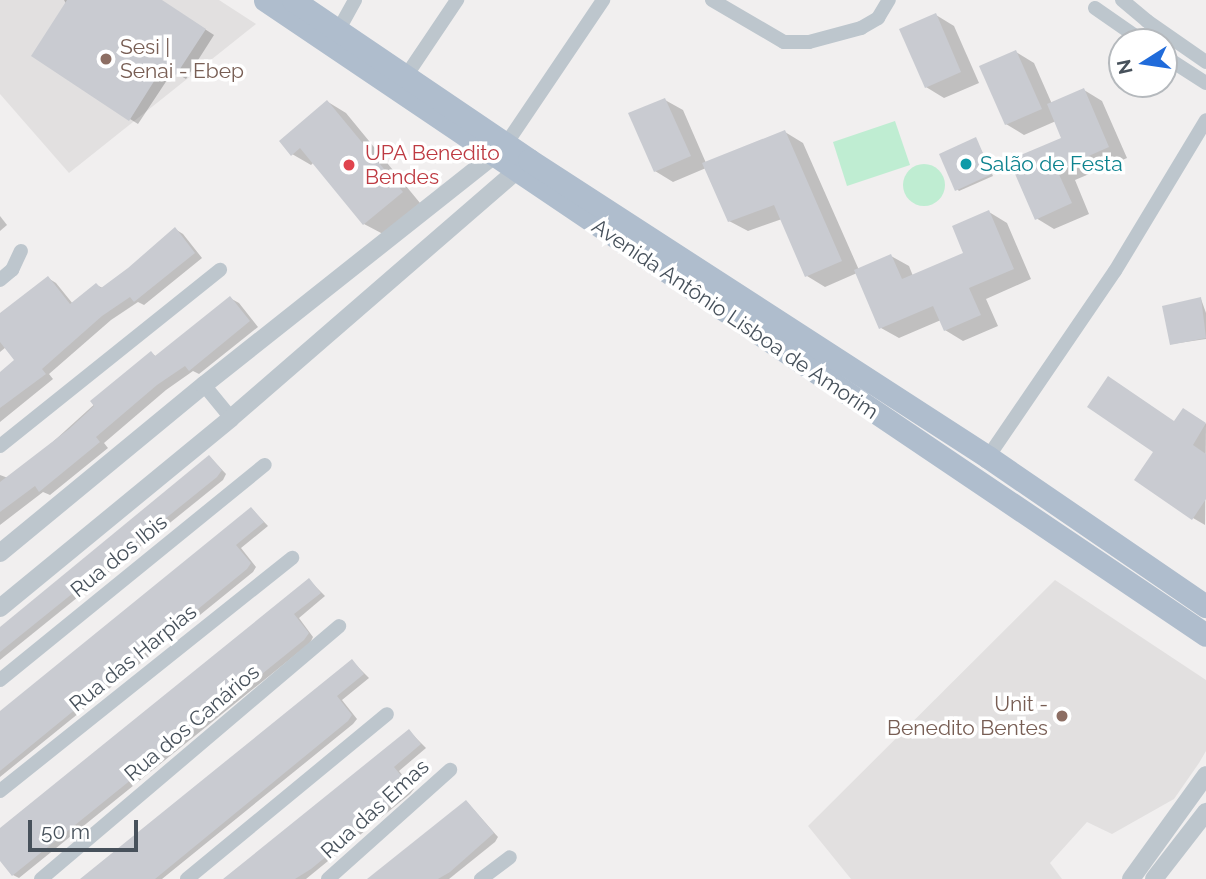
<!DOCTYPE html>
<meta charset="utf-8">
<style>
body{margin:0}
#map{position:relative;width:1206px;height:879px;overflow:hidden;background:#f1efef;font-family:Raleway,sans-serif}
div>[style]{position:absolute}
.education>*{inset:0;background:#e2e0e0}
.green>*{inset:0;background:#bfedd2}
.round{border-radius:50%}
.shadow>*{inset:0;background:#0003}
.building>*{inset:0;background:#c9cbd1}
.minor>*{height:14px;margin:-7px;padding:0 7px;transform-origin:7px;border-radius:7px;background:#bdc6cd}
.tertiary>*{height:18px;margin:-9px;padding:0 9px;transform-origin:9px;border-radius:9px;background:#bdc6cd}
.primary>*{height:23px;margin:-11.5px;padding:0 11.5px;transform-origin:11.5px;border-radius:11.5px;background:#afbdcd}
.dots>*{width:19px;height:19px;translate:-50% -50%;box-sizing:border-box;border:4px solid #fff;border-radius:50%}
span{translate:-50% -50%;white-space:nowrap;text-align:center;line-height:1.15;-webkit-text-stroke:7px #fff;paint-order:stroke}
.education-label{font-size:21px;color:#785e54}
.left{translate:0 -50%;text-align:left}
.right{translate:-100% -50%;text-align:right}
.health-label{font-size:21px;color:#be3a42}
.culture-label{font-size:21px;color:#0d838f}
.street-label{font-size:21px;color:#47515b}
.north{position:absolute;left:1108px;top:28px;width:70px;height:70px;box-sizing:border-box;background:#fff;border:2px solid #b5b9bd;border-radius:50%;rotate:258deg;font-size:19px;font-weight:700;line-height:28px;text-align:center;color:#47515b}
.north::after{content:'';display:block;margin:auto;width:24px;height:32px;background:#206bda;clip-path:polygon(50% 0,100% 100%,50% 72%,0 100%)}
.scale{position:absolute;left:28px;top:820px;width:110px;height:32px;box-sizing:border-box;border:4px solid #47515b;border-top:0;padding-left:9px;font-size:21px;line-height:24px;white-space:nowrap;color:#47515b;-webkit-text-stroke:5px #fff;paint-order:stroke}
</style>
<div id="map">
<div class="education">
<div style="clip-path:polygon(0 0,219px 0,256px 24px,69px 173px,0 94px)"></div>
<div style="clip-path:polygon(1055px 580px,1206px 680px,1206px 751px,1199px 763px,1174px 799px,1112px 834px,1087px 822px,1050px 863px,1062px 879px,851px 879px,808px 826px)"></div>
</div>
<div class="green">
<div style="clip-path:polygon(895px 121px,910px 165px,847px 186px,833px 142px)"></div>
<div class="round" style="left:903px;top:164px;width:42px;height:42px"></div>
</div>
<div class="shadow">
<div style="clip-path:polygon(64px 0,160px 0,214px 35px,186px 79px,173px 71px,138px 124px,130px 119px)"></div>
<div style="clip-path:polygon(936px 15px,954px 26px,979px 83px,944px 98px,926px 87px)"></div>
<div style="clip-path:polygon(1016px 52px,1034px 63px,1052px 104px,1084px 90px,1102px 101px,1127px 158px,1075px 180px,1089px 214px,1054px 229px,1036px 218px,1064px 139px,1056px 121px,1024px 135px,1006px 124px)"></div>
<div style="clip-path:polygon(665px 100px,683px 110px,706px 163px,785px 132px,803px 143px,859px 270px,891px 256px,909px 266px,913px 276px,965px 254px,989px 212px,1007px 223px,1031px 279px,986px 299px,998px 326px,963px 341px,945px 330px,941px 320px,899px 338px,881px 328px,857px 273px,825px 287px,807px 276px,782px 219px,748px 231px,729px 221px,706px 168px,673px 182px,655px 171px)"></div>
<div style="clip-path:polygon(328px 102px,346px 113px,420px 203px,383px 234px,364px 224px,314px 162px,311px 165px,292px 154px)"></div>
<div style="clip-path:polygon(976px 139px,993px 176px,959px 191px,957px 189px)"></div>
<div style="clip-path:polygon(0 216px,7px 225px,0 231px)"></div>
<div style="clip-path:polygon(175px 229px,183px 234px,202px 258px,144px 305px,138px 302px,111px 320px,49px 374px,53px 379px,0 422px,0 374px,17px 361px,6px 347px,0 352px,0 315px,48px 278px,56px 283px,73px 304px,96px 285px,103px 288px,129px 269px)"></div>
<div style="clip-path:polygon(230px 298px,239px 303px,258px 327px,199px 374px,193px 371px,166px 390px,104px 443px,108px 448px,50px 495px,43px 492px,0 525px,0 475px,8px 478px,34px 459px,151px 353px,157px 357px)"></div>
<div style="clip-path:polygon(1201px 299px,1206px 313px,1206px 339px,1172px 344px)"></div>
<div style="clip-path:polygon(1196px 417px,1206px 424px,1205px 525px,1193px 518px,1175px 422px)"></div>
<div style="clip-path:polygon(210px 457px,226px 474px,223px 480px,0 660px,0 629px)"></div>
<div style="clip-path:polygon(252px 509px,268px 526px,241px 548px,256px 567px,253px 572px,0 777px,0 713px)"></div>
<div style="clip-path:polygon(309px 580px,325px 596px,299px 618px,313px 637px,310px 643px,19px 878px,13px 875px,0 858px,0 830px)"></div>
<div style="clip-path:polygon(352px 661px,369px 678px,342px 700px,357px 719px,353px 724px,162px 879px,84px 879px)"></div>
<div style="clip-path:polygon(409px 731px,426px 748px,399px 771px,414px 789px,410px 794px,306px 879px,230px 879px)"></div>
<div style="clip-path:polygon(467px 802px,498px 837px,495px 842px,449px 879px,373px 879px)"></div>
</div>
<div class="building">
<div style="clip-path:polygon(67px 0,162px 0,206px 29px,176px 75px,163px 67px,129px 121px,31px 56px)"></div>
<div style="clip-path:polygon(936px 13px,961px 72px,925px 88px,899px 29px)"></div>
<div style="clip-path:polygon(1016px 50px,1042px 109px,1005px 125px,979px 66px)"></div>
<div style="clip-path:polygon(1084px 88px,1109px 147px,1057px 170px,1072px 203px,1035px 220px,1009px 160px,1061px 138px,1047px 104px)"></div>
<div style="clip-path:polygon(665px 98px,691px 156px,654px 172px,628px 113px)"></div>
<div style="clip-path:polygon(327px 100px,403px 192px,363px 225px,300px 148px,291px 156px,279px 141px)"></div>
<div style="clip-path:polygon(785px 130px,842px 261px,805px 277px,774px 205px,728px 222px,702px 163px)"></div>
<div style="clip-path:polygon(976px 137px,992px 174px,955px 191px,939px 154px)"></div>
<div style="clip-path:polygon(989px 210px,1014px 269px,969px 288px,981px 315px,944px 331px,933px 306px,879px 329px,854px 270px,891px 254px,902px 279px,963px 253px,952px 226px)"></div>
<div style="clip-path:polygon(175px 227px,195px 253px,134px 302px,130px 297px,102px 316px,42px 369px,46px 374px,0 408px,0 372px,14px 360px,0 342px,0 313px,48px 276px,70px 304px,96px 283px,101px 288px,128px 268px)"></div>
<div style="clip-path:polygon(230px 296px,250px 321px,189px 371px,185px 366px,157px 385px,96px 437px,100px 442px,39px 492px,35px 486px,0 512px,0 482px,69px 429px,94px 406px,90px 401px,151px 351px,155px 356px)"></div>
<div style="clip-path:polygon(1201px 297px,1206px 338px,1170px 345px,1162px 306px)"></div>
<div style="clip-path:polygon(1108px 376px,1174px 421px,1183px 408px,1206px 423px,1193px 445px,1206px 454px,1206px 499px,1192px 520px,1134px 480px,1153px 452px,1087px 407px)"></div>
<div style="clip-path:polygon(209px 455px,222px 470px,217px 477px,0 652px,0 627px)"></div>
<div style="clip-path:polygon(251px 507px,264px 522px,236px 545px,251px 563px,247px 569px,0 771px,0 711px)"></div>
<div style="clip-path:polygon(309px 578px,321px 593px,294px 614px,309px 633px,304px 640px,12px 876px,0 861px,0 828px)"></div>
<div style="clip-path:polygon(352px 659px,364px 674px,337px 696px,352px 715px,348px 721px,155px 879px,80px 879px)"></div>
<div style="clip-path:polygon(409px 729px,421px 744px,394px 767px,409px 785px,405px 792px,311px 869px,295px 879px,223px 879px)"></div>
<div style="clip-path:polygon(466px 800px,494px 833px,450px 872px,438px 879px,367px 879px)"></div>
</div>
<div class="minor">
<div style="left:712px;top:0;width:83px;rotate:30.3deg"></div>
<div style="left:784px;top:42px;width:25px"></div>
<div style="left:809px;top:42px;width:54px;rotate:-15.1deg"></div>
<div style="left:861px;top:28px;width:20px;rotate:-30deg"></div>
<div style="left:878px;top:18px;width:21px;rotate:-59deg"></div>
<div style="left:1122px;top:0;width:33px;rotate:40deg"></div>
<div style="left:1147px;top:21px;width:72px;rotate:34.8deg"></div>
<div style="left:1095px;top:8px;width:60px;rotate:34.8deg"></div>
<div style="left:339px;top:29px;width:33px;rotate:-61deg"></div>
<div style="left:1164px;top:56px;width:50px;rotate:32.7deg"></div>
<div style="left:406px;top:76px;width:92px;rotate:-56.1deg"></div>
<div style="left:506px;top:144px;width:174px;rotate:-56deg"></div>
<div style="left:0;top:280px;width:16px;rotate:-40deg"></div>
<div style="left:12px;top:270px;width:21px;rotate:-65deg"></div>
<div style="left:204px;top:385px;width:43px;rotate:50.7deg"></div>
<div style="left:0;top:446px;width:282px;rotate:-38.7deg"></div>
<div style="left:988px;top:457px;width:225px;rotate:-55.7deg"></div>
<div style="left:1115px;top:271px;width:176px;rotate:-58.9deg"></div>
<div style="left:0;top:680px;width:341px;rotate:-39.1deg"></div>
<div style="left:0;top:791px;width:374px;rotate:-38.6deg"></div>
<div style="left:41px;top:879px;width:391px;rotate:-40.3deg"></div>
<div style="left:187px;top:879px;width:259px;rotate:-39.5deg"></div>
<div style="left:328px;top:879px;width:164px;rotate:-41.8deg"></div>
<div style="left:481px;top:879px;width:36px;rotate:-37deg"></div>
</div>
<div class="tertiary">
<div style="left:0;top:553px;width:264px;rotate:-39.5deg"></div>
<div style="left:204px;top:385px;width:380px;rotate:-38.4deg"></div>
<div style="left:0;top:608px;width:299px;rotate:-39.4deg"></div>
<div style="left:231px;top:418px;width:388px;rotate:-40.9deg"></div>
<div style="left:1131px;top:879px;width:128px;rotate:-54.2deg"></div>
<div style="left:1154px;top:879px;width:85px;rotate:-52.2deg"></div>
</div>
<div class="primary">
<div style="left:265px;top:0;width:1135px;rotate:34.01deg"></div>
<div style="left:293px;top:0;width:285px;rotate:34.1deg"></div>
<div style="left:529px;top:160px;width:547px;rotate:32.91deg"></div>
<div style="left:988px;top:457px;width:264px;rotate:34.4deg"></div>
</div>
<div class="dots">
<div style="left:106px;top:59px;background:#8d6e63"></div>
<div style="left:966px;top:164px;background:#0f9aa8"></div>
<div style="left:349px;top:165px;background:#e0444e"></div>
<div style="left:1062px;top:716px;background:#8d6e63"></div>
</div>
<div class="education-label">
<span class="left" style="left:120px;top:59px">Sesi |<br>Senai - Ebep</span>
<span class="right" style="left:1048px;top:716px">Unit -<br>Benedito Bentes</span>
</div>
<div class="health-label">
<span class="left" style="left:365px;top:165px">UPA Benedito<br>Bendes</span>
</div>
<div class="culture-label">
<span class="left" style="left:980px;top:164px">Salão de Festa</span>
</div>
<div class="street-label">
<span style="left:735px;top:319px;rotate:34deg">Avenida Antônio Lisboa de Amorim</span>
<span style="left:119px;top:556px;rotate:-39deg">Rua dos Ibis</span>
<span style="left:133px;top:658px;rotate:-39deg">Rua das Harpias</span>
<span style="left:192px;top:723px;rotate:-40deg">Rua dos Canários</span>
<span style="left:375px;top:809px;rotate:-42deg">Rua das Emas</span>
</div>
<div class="north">N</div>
<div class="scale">50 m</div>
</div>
